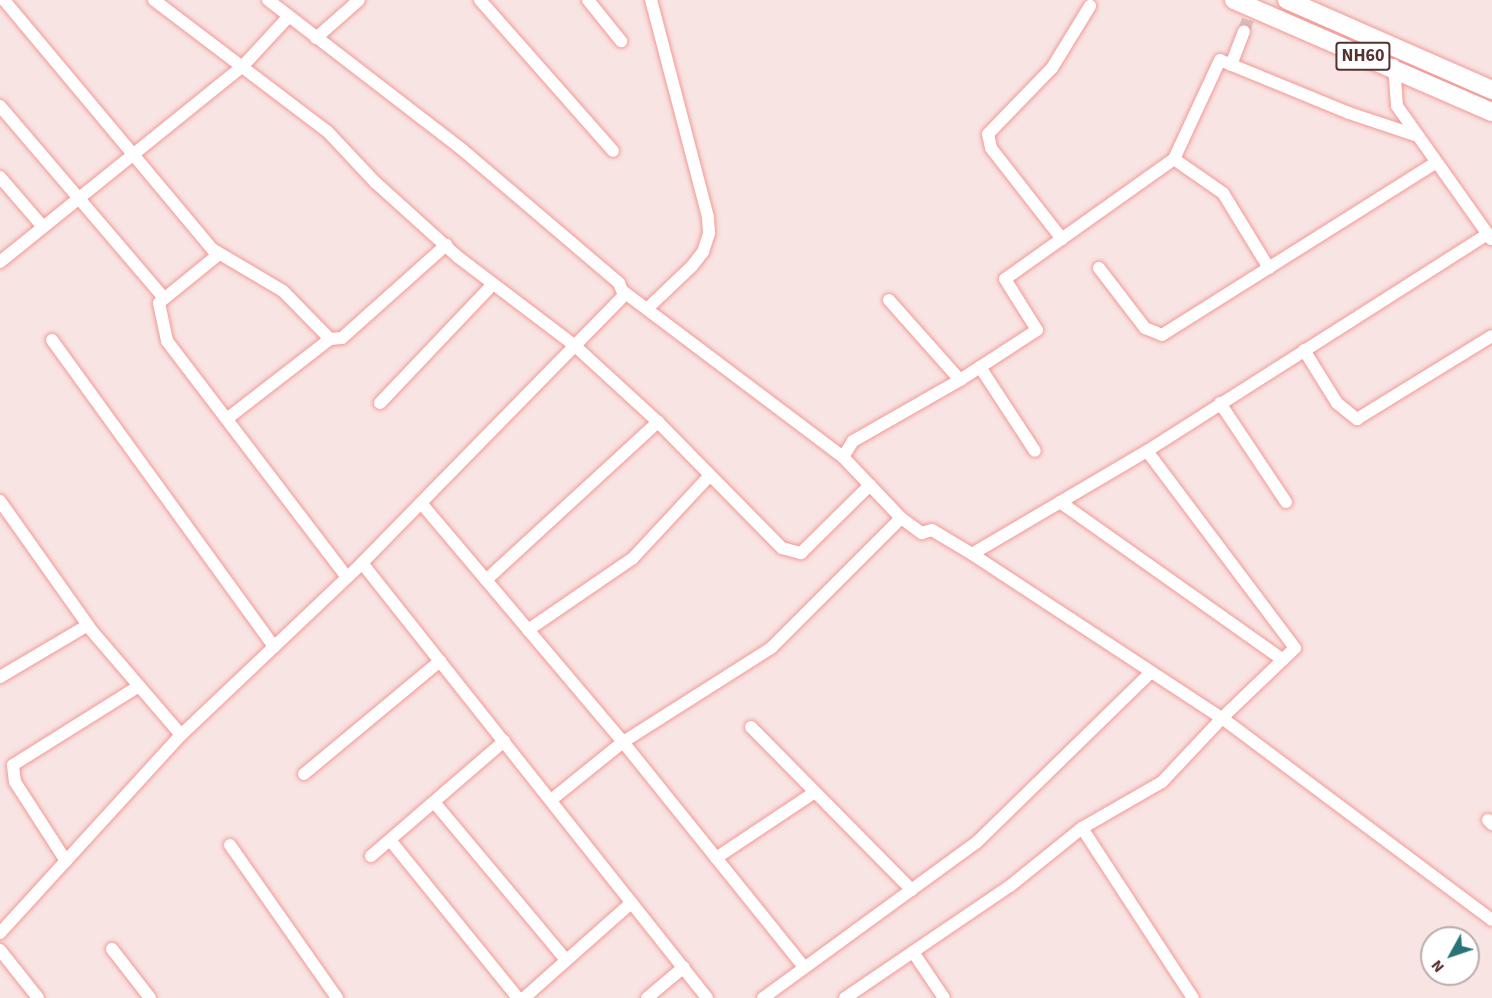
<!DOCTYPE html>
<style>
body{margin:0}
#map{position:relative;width:1492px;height:998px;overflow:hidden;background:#f8e4e3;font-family:"Source Sans 3",sans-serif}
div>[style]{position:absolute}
.minor-tunnel>*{height:12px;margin-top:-6px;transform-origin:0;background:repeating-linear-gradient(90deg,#d7c0bf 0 12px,transparent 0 18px)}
.roads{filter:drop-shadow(0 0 2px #f29995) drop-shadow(0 0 2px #f29995)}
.minor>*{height:12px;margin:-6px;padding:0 6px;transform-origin:6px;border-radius:6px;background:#fff}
.highway>*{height:18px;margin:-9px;padding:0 9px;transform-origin:9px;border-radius:9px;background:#fff}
span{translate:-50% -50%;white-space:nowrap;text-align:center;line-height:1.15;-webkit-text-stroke:6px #fff;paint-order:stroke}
.shield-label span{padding:2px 4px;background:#fff;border:2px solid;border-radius:4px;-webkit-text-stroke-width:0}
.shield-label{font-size:18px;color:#55312f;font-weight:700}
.north{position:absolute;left:1420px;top:926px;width:60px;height:60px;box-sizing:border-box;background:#fff;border:2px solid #bbadac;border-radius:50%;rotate:230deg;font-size:16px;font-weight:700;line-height:24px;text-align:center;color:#55312f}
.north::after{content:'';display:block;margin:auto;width:21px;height:27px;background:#287278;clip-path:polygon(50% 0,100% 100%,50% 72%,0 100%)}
</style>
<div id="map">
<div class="minor-tunnel">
<div style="left:1244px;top:31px;width:32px;rotate:-72deg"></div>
</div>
<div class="roads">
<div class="minor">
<div style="left:4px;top:0;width:324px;rotate:50.1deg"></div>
<div style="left:212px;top:249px;width:82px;rotate:30.6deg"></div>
<div style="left:283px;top:291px;width:67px;rotate:45.6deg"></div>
<div style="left:330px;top:339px;width:12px;rotate:-5deg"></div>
<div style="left:342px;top:338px;width:140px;rotate:-41.8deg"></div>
<div style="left:154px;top:0;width:218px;rotate:37.2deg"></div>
<div style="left:328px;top:132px;width:69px;rotate:46.8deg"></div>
<div style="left:375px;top:182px;width:112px;rotate:42.1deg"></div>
<div style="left:458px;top:257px;width:146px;rotate:37.2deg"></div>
<div style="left:574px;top:345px;width:114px;rotate:42.5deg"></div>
<div style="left:658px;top:422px;width:177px;rotate:45.5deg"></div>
<div style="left:782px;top:548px;width:20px;rotate:15deg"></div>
<div style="left:801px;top:553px;width:97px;rotate:-44.6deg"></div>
<div style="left:480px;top:0;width:201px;rotate:48.6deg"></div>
<div style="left:588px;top:0;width:53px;rotate:51.2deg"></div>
<div style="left:316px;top:38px;width:57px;rotate:-41.5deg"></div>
<div style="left:1231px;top:65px;width:36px;rotate:-69deg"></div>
<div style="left:1394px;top:65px;width:41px;rotate:85.8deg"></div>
<div style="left:1397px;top:106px;width:163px;rotate:54.7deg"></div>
<div style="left:0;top:106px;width:251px;rotate:49.5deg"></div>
<div style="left:1415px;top:135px;width:70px;rotate:-161.6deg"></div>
<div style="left:1349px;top:113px;width:139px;rotate:-157.7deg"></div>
<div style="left:1220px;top:60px;width:109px;rotate:114.9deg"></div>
<div style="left:1174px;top:159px;width:207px;rotate:144.6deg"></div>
<div style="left:1005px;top:279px;width:60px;rotate:57.9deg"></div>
<div style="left:1037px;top:330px;width:92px;rotate:147deg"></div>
<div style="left:960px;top:380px;width:123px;rotate:150.3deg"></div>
<div style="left:853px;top:441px;width:19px;rotate:122deg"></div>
<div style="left:843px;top:457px;width:84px;rotate:46.4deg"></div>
<div style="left:901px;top:518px;width:26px;rotate:36deg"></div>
<div style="left:922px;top:533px;width:10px;rotate:-17deg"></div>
<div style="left:932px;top:530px;width:47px;rotate:31deg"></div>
<div style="left:972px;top:554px;width:299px;rotate:33.3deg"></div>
<div style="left:1222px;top:718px;width:101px;rotate:-43.8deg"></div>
<div style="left:1295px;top:648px;width:246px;rotate:-126.9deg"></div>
<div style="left:1147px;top:451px;width:403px;rotate:-32.5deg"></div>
<div style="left:1174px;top:159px;width:60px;rotate:34.8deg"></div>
<div style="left:1223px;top:193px;width:88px;rotate:58.5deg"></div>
<div style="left:0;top:177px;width:66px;rotate:49.3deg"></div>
<div style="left:1062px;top:239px;width:115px;rotate:-128deg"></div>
<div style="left:991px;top:148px;width:14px;rotate:-102deg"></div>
<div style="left:988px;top:134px;width:92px;rotate:-45.9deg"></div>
<div style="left:1052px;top:68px;width:73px;rotate:-58.5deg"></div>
<div style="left:219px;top:254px;width:77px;rotate:140.8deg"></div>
<div style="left:159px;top:303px;width:39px;rotate:78deg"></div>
<div style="left:167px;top:341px;width:297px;rotate:52.7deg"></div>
<div style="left:0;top:262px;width:311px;rotate:-38.9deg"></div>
<div style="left:242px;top:67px;width:69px;rotate:-47.3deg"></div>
<div style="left:1099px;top:268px;width:76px;rotate:52.5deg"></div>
<div style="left:1145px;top:328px;width:18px;rotate:22deg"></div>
<div style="left:1162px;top:335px;width:323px;rotate:-32.2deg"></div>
<div style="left:624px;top:292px;width:274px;rotate:37deg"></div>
<div style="left:889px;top:300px;width:107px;rotate:48.4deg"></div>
<div style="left:648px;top:308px;width:61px;rotate:-43.7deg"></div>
<div style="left:692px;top:266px;width:18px;rotate:-52deg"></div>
<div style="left:703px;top:252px;width:20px;rotate:-72deg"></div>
<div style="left:709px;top:233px;width:16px;rotate:-94deg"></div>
<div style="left:708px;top:217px;width:224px;rotate:-104.7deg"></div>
<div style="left:52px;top:340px;width:379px;rotate:54.1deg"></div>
<div style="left:1304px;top:350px;width:62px;rotate:58.1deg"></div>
<div style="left:1337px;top:403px;width:26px;rotate:39deg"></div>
<div style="left:1357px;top:419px;width:158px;rotate:-31.6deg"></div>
<div style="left:980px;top:367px;width:100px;rotate:56.8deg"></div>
<div style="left:380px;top:403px;width:164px;rotate:-46.5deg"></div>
<div style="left:1220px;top:403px;width:119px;rotate:56.3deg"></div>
<div style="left:228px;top:418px;width:129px;rotate:-37.8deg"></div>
<div style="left:0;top:501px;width:159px;rotate:54.7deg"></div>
<div style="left:92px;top:631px;width:137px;rotate:49.4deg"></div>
<div style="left:1060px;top:502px;width:273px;rotate:35.3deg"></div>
<div style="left:421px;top:503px;width:313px;rotate:49.8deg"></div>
<div style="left:623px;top:742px;width:289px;rotate:51.2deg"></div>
<div style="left:972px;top:554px;width:203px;rotate:-30.5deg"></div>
<div style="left:362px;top:563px;width:555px;rotate:51.58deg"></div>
<div style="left:486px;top:580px;width:234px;rotate:-42.6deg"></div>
<div style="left:528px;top:630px;width:127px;rotate:-34.4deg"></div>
<div style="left:633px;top:558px;width:113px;rotate:-47.1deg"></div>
<div style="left:0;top:677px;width:102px;rotate:-30.6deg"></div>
<div style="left:751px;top:727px;width:229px;rotate:45.4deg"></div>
<div style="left:304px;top:774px;width:177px;rotate:-39.7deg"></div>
<div style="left:551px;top:800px;width:92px;rotate:-38.9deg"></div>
<div style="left:623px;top:742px;width:175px;rotate:-32.4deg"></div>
<div style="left:771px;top:648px;width:184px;rotate:-45deg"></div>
<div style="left:434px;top:802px;width:206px;rotate:50.1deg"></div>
<div style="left:1488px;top:820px;width:6px;rotate:45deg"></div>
<div style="left:1082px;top:828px;width:203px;rotate:56.9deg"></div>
<div style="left:390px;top:840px;width:203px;rotate:51deg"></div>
<div style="left:230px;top:845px;width:187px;rotate:55deg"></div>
<div style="left:371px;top:856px;width:176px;rotate:-40.8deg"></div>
<div style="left:716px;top:858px;width:119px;rotate:-33.7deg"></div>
<div style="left:66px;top:861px;width:94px;rotate:-122.8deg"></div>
<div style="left:15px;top:782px;width:17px;rotate:-97deg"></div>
<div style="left:13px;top:765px;width:149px;rotate:-32.1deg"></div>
<div style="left:0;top:933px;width:268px;rotate:-47.6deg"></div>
<div style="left:181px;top:735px;width:250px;rotate:-43.5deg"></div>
<div style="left:362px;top:563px;width:375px;rotate:-45.6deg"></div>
<div style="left:624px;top:295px;width:13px;rotate:-113deg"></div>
<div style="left:619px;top:283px;width:205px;rotate:-139.6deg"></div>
<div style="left:463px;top:150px;width:246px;rotate:-142.4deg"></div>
<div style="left:112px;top:949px;width:62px;rotate:52.2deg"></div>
<div style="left:0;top:950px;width:61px;rotate:51.6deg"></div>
<div style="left:913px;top:952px;width:55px;rotate:56deg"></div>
<div style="left:524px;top:998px;width:144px;rotate:-41.6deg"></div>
<div style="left:647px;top:998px;width:48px;rotate:-40deg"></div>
<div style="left:763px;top:998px;width:265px;rotate:-36.1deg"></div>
<div style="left:977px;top:842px;width:243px;rotate:-44.3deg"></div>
<div style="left:845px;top:998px;width:199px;rotate:-34.2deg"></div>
<div style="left:1010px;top:886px;width:92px;rotate:-38.9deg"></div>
<div style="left:1082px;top:828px;width:92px;rotate:-29.9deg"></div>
<div style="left:1162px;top:782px;width:88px;rotate:-46.8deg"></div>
<div style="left:1222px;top:718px;width:337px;rotate:36.8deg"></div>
</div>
<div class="highway">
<div style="left:1234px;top:0;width:281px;rotate:23.5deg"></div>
<div style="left:1287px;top:0;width:224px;rotate:23.7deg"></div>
</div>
</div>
<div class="shield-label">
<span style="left:1363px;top:56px">NH60</span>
</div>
<div class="north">N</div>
</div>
